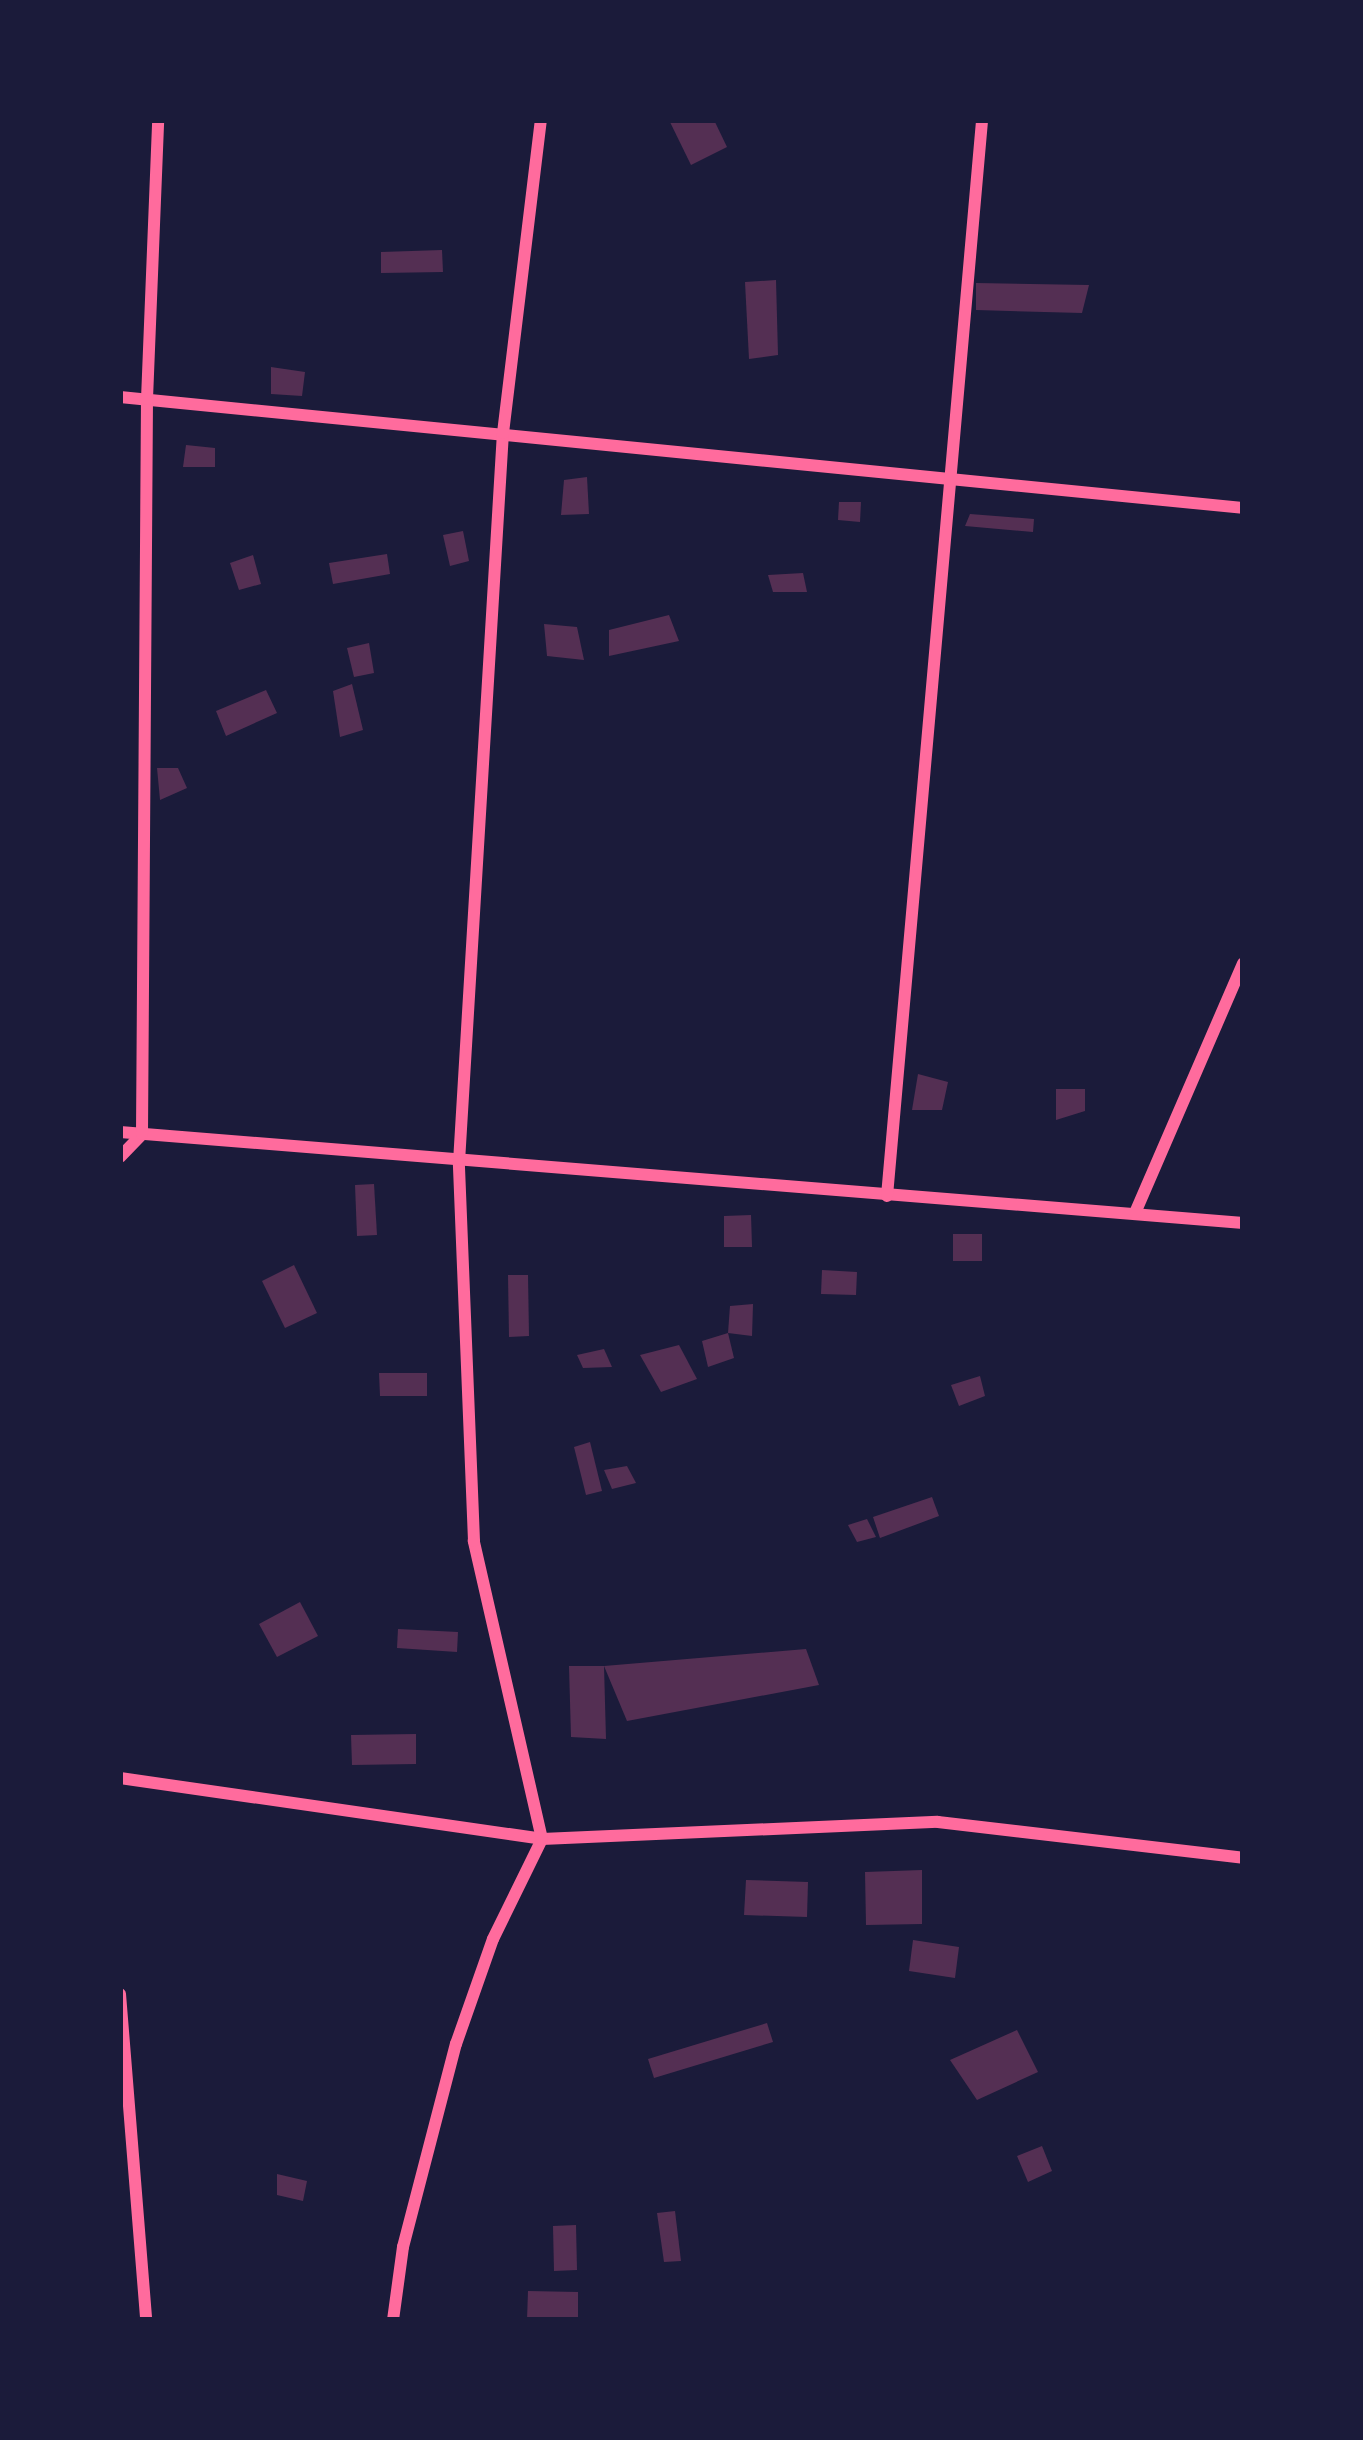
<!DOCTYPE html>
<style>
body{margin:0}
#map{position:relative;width:1363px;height:2440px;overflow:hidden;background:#1b1b3a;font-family:Georgia,serif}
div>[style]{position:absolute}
.building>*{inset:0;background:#542f53}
.minor>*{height:12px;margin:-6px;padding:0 6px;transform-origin:6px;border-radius:6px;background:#ff6b9d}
span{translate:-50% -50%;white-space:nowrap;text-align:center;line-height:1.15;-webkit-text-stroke:9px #1b1b3a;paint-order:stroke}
.frame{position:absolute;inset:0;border:123px solid #1b1b3a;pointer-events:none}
</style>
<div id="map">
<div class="building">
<div style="clip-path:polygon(669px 120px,714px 120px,727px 147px,691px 165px)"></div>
<div style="clip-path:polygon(442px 250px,443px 272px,381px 273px,381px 252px)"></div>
<div style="clip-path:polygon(776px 280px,778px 355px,749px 359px,745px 282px)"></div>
<div style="clip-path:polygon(976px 283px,1089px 285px,1082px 313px,976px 310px)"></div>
<div style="clip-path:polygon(271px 367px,305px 372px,302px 396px,271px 394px)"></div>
<div style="clip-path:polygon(186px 445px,215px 448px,215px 467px,183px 467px)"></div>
<div style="clip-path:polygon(587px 477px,589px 514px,561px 515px,564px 480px)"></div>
<div style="clip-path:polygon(839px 502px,861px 502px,860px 522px,838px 520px)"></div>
<div style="clip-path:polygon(970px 514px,1034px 519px,1033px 532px,965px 526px)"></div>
<div style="clip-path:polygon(463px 531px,469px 561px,450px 566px,443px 535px)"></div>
<div style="clip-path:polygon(387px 554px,390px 574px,333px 584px,329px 563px)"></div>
<div style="clip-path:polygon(253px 555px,261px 584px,239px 590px,230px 563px)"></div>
<div style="clip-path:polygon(803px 573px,807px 592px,773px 592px,768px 575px)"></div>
<div style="clip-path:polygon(669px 615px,679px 641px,609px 656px,609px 630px)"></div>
<div style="clip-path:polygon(544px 624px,577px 627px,584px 660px,547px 656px)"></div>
<div style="clip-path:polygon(369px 643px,374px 673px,354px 677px,347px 648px)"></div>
<div style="clip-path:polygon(352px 684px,363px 730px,340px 737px,333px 691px)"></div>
<div style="clip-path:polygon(266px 690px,277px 713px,226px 736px,216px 711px)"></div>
<div style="clip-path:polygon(157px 768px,178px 768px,187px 788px,160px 800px)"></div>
<div style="clip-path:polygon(918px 1074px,948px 1082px,942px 1110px,912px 1110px)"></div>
<div style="clip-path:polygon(1056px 1089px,1085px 1089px,1085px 1111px,1056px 1120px)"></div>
<div style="clip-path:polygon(374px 1184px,377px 1235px,357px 1236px,355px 1185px)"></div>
<div style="clip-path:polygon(751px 1215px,752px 1247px,724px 1247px,724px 1216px)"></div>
<div style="clip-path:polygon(953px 1234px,982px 1234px,982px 1261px,953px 1261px)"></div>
<div style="clip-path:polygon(294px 1265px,317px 1313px,285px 1328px,262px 1281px)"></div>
<div style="clip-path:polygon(822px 1270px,857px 1272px,856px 1295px,821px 1294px)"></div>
<div style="clip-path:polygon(508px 1275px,528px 1275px,529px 1336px,509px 1337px)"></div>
<div style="clip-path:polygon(753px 1304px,752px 1336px,728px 1333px,730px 1306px)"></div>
<div style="clip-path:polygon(728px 1333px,734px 1358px,708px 1367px,702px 1341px)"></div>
<div style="clip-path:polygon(679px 1345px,697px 1379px,661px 1392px,640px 1355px)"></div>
<div style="clip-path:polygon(604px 1349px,612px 1367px,583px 1368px,577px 1355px)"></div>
<div style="clip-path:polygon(379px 1373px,427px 1373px,427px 1396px,380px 1396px)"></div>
<div style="clip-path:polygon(980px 1376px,985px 1396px,959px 1406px,951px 1385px)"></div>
<div style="clip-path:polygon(590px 1442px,602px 1491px,586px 1495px,574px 1447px)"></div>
<div style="clip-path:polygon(627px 1466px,636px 1483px,612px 1489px,604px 1470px)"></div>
<div style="clip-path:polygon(932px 1497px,939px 1516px,880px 1538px,873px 1517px)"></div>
<div style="clip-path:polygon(867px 1519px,876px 1537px,857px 1542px,848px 1525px)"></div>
<div style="clip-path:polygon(300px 1602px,318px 1636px,277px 1657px,259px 1624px)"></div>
<div style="clip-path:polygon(398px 1629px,458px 1632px,457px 1652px,397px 1648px)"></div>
<div style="clip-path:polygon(806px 1649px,819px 1685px,627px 1721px,604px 1666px)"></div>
<div style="clip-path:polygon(569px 1666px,604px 1666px,606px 1739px,571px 1737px)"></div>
<div style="clip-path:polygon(416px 1734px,416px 1764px,352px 1765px,351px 1735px)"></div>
<div style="clip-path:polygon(922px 1870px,922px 1924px,866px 1925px,865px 1872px)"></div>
<div style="clip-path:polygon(746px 1880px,808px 1882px,807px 1917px,744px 1915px)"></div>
<div style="clip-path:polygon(913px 1940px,959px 1947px,955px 1978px,909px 1971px)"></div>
<div style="clip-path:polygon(767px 2023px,773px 2042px,654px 2078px,648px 2059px)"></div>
<div style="clip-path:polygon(1017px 2030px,1038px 2072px,977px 2100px,950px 2060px)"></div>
<div style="clip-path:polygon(1042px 2146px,1052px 2171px,1028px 2182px,1017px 2156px)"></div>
<div style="clip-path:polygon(277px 2174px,307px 2181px,303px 2201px,277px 2195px)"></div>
<div style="clip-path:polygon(675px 2211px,681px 2261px,664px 2262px,657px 2213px)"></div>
<div style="clip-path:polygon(576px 2225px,577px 2270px,554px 2271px,553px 2226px)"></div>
<div style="clip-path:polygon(528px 2291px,578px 2292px,578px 2320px,527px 2320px)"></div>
</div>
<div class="minor">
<div style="left:120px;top:397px;width:1128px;rotate:5.64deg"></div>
<div style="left:120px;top:1132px;width:1127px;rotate:4.63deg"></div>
<div style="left:120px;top:1157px;width:32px;rotate:-46deg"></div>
<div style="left:142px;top:1134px;width:735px;rotate:-89.61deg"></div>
<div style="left:147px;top:399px;width:279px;rotate:-87.7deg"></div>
<div style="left:887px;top:1196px;width:1080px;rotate:-84.95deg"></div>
<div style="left:1135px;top:1213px;width:272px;rotate:-66.6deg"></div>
<div style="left:120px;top:1778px;width:426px;rotate:8.2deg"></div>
<div style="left:542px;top:1839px;width:396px;rotate:-2.5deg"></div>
<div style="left:938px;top:1822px;width:307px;rotate:6.7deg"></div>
<div style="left:120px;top:1994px;width:327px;rotate:85.4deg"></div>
<div style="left:393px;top:2320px;width:74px;rotate:-82.2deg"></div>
<div style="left:403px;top:2247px;width:210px;rotate:-75.4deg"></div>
<div style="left:456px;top:2044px;width:111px;rotate:-70.6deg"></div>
<div style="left:493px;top:1939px;width:111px;rotate:-63.9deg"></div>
<div style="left:542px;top:1839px;width:306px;rotate:-102.9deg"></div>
<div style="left:474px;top:1541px;width:379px;rotate:-92.3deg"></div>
<div style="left:459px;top:1162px;width:730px;rotate:-86.55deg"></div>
<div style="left:503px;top:433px;width:315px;rotate:-83.1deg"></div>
</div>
<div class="frame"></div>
</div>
